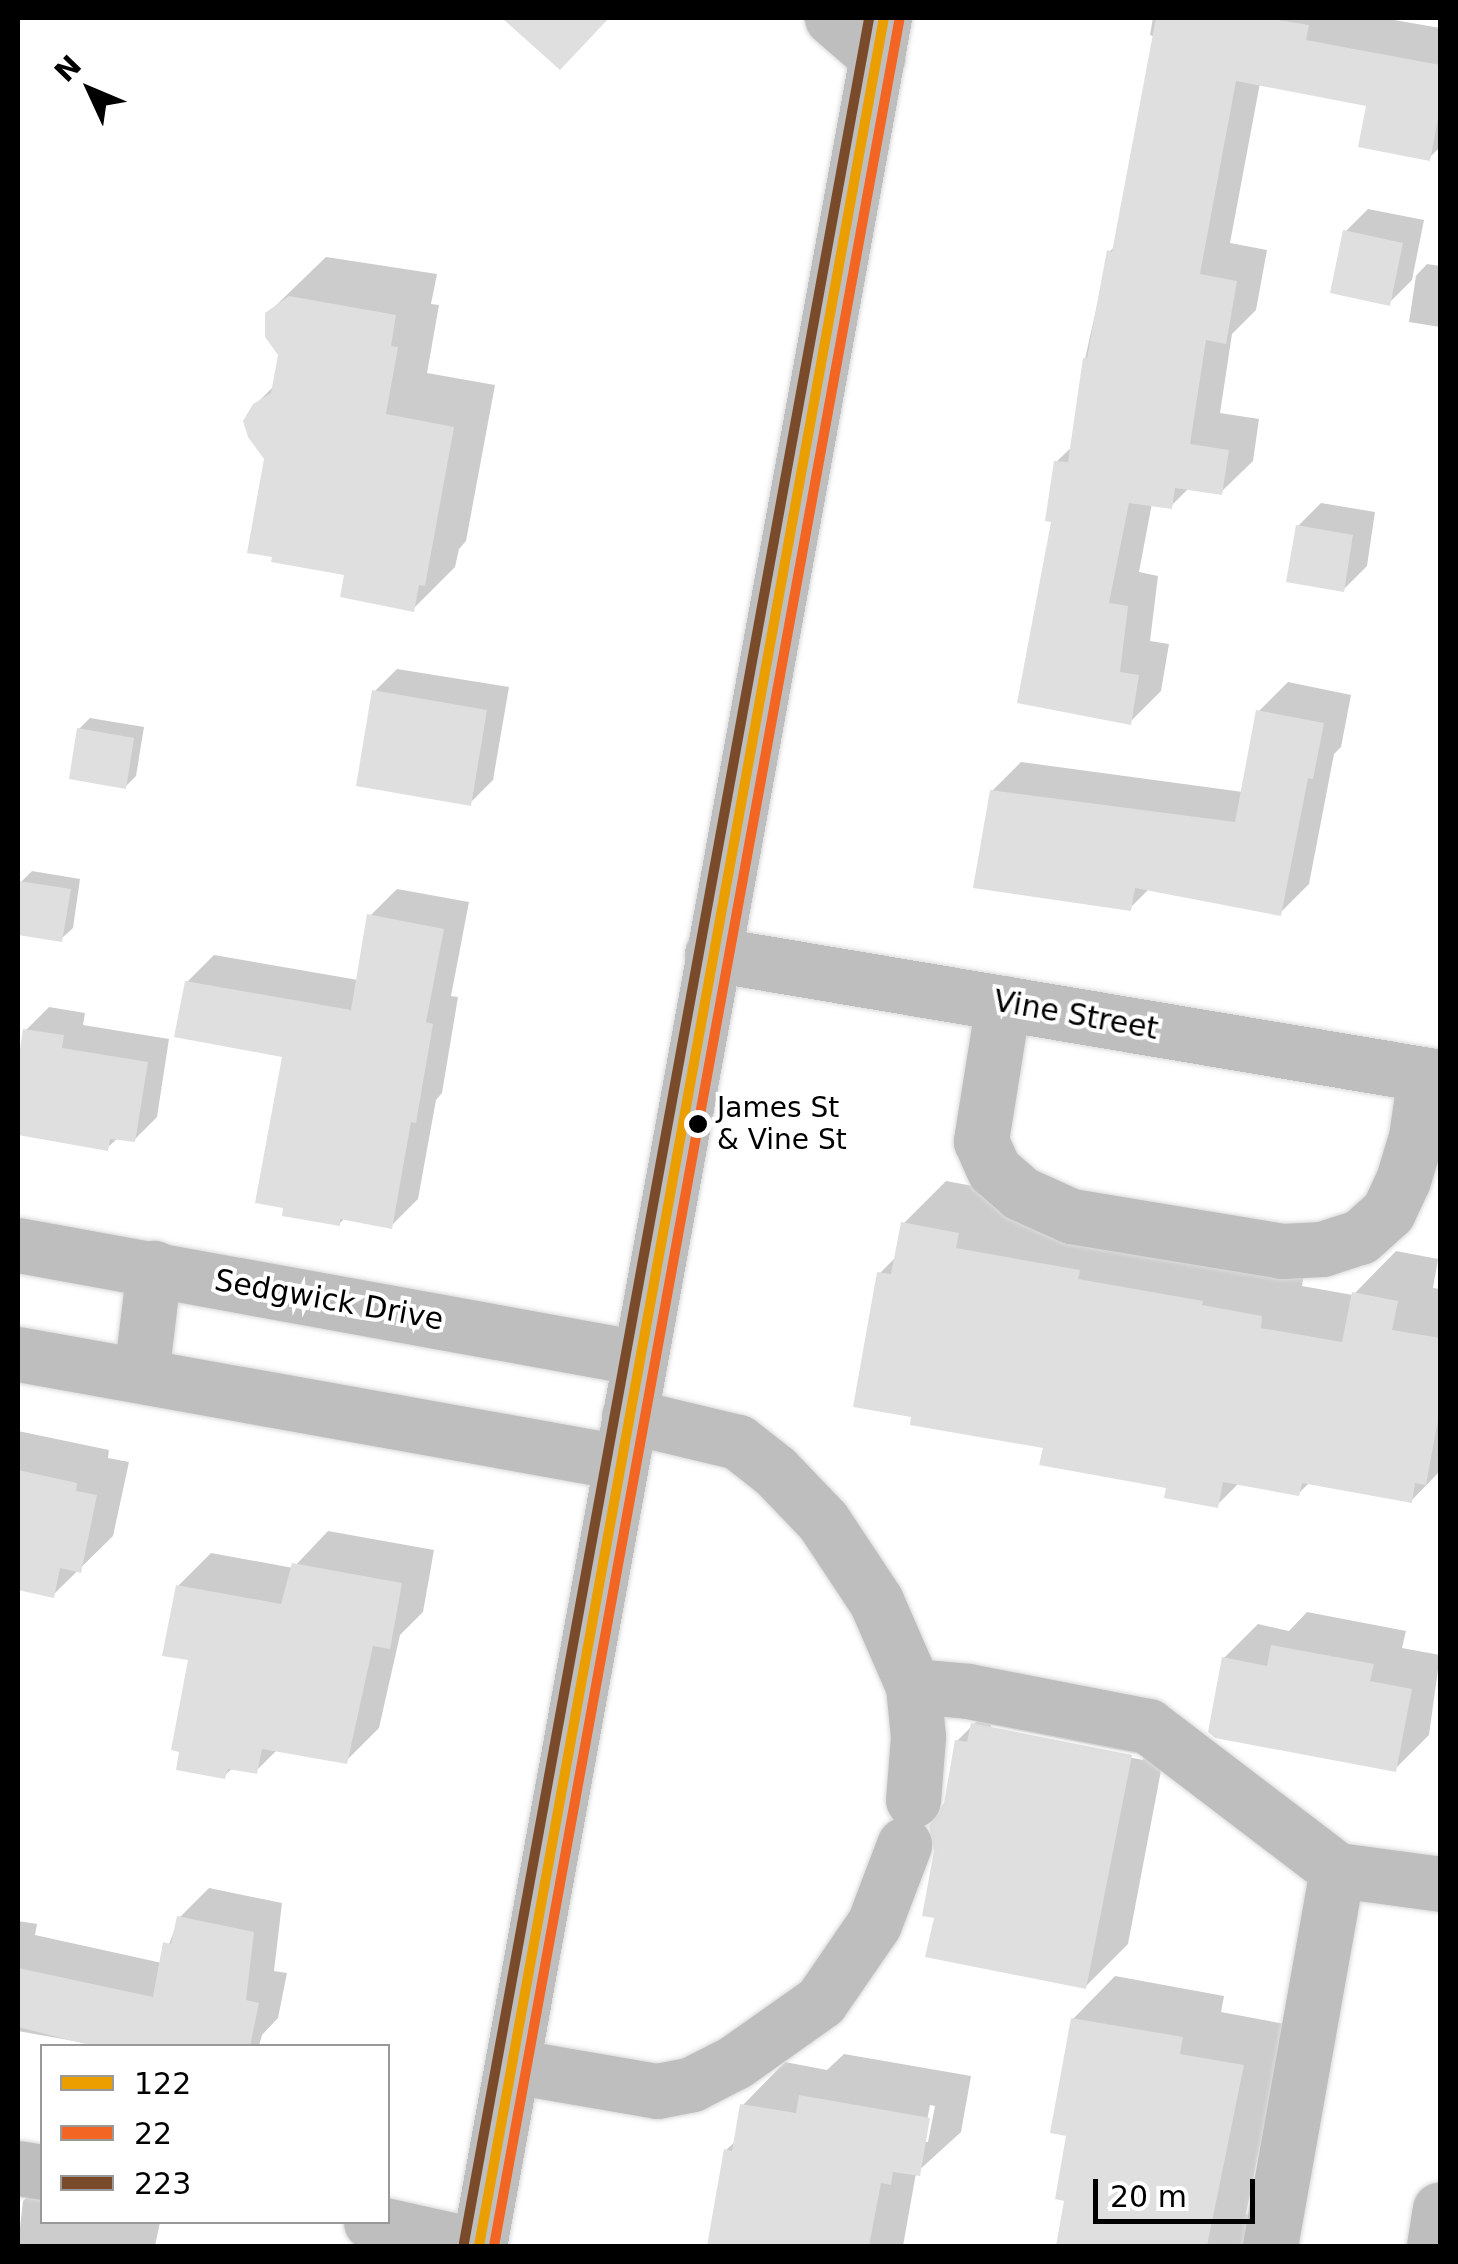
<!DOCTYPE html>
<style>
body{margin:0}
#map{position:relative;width:1458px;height:2264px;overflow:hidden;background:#fff;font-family:"DejaVu Sans",sans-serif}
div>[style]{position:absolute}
.shadow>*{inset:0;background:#0003}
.building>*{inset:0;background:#dfdfdf}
.roads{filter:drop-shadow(0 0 2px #dbdbdb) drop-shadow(0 0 2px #dbdbdb)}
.minor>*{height:55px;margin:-27.5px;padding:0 27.5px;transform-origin:27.5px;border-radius:27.5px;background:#bebebe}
.major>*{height:55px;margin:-27.5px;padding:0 27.5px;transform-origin:27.5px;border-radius:27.5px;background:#bebebe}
.bus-1>*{height:10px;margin:-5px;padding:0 5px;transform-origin:5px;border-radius:5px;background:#eb9e00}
.bus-2>*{height:10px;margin:-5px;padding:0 5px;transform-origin:5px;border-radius:5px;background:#f26522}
.bus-3>*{height:10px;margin:-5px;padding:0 5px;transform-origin:5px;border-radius:5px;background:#7a4b2a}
.dots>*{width:28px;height:28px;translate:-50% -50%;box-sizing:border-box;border:5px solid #fff;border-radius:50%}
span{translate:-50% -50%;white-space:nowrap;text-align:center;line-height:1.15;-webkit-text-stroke:8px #fff;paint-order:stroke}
.bus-label{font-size:28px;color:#000}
.left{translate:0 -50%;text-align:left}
.street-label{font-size:30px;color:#000}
.frame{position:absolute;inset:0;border:20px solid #000;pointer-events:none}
.legend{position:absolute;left:40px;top:2044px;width:350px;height:180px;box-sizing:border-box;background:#fff;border:2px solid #999;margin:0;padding:12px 18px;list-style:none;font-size:30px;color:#000}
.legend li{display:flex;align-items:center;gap:20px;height:50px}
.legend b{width:50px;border:2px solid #999}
.north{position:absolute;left:40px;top:40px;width:100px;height:100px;-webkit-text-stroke:8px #fff;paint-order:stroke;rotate:314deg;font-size:28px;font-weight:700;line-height:40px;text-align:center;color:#000}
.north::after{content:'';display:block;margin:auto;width:35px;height:45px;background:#000;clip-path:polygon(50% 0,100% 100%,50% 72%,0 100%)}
.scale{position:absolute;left:1093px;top:2179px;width:162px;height:45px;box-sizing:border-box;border:5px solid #000;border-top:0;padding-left:12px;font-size:30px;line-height:35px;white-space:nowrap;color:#000;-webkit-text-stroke:8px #fff;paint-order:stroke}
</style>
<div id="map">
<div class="shadow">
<div style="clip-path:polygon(505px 18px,608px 18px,560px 67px)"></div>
<div style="clip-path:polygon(1153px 18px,1383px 18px,1440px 28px,1440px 147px,1429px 158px,1369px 104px,1260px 83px,1230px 243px,1267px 250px,1256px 310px,1232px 334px,1220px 413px,1259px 419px,1253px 461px,1221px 492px,1190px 487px,1171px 506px,1152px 503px,1139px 572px,1158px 576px,1150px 641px,1169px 644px,1161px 691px,1130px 722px,1054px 520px,1056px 462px,1073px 446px,1085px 359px,1109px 252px,1116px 245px,1155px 37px,1150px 35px)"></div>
<div style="clip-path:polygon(1368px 209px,1424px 220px,1412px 280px,1427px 264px,1440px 266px,1440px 327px,1409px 322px,1416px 276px,1389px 303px,1345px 232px)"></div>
<div style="clip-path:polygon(326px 257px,437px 274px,431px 304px,439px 305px,427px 373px,495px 385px,466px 541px,459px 549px,455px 567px,413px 609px,347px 573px,267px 458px,255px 405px,275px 385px,281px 354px,267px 314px)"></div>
<div style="clip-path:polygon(1321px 503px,1375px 512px,1367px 566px,1344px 589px,1298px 526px)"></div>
<div style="clip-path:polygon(397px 669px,509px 687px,493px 780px,470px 803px,374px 692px)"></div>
<div style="clip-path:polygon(1288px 682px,1351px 695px,1341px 747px,1334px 754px,1309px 884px,1280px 913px,1150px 888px,1130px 908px,992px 791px,1021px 762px,1243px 792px,1259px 711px)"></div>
<div style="clip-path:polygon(90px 718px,144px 727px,136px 776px,125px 787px,79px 729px)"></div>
<div style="clip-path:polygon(32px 871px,80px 879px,73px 928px,61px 939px,18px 932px,21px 882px)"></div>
<div style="clip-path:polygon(397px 889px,469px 902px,451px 996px,458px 997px,442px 1093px,436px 1100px,418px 1199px,391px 1226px,345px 1218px,339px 1224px,285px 1055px,187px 982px,214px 955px,358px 980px,370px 916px)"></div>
<div style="clip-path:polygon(49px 1007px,85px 1013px,83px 1025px,169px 1039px,157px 1117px,134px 1140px,118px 1138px,107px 1148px,18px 1132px,18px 1078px,26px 1030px)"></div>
<div style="clip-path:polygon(946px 1181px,1000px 1191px,1304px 1274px,1302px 1286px,1353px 1295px,1396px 1251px,1438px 1259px,1433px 1288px,1440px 1289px,1440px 1471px,1411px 1501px,1310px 1482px,1298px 1494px,1239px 1483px,1217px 1505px,1046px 1447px,880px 1273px,898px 1255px,904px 1223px)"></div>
<div style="clip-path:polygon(18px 1431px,109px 1450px,108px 1458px,129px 1462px,113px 1536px,53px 1595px,18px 1588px)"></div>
<div style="clip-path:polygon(328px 1531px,434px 1550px,423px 1612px,400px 1635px,379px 1728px,346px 1761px,277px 1750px,256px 1771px,234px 1767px,224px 1776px,191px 1658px,178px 1586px,211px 1553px,293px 1568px)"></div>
<div style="clip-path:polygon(1307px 1612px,1406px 1631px,1402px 1648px,1440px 1655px,1429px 1735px,1395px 1769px,1224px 1658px,1258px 1624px,1289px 1631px)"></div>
<div style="clip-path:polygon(evenodd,1016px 1682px,1172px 1713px,1128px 1944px,1086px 1986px,937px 1916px,957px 1741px,1016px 1682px,991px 1725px,1144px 1755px,1143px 1760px,991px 1730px,991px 1725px)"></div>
<div style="clip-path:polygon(209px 1888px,282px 1903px,274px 1971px,287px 1973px,278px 2018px,262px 2035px,259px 2046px,102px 2046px,18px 2031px,18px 1921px,37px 1924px,35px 1935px,162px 1963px,179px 1918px)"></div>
<div style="clip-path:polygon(1115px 1976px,1224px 1996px,1221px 2012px,1285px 2024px,1246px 2214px,1255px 2216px,1249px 2246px,1059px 2246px,1067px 2199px,1073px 2019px)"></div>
<div style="clip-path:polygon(evenodd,844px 2054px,971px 2076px,961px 2132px,916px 2173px,903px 2246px,709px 2246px,726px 2150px,737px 2140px,743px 2105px,785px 2062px,827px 2070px,844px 2054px,930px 2105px,935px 2106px,928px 2142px,923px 2142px,930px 2105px)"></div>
<div style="clip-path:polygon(42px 2182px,42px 2222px,160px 2222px,155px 2246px,18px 2246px,23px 2201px)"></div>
</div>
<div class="building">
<div style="clip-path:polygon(502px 18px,609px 18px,560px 70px)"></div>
<div style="clip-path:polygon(1156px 18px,1266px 18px,1309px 25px,1306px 40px,1440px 65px,1440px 108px,1430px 161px,1358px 147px,1366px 106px,1236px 81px,1200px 274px,1237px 281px,1226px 344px,1206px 340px,1190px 444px,1229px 450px,1222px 495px,1175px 488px,1172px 509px,1129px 503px,1109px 603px,1128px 606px,1120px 672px,1139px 675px,1131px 725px,1017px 703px,1051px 522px,1045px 521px,1054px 461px,1068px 462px,1083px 358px,1087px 358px,1107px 250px,1112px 252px)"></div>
<div style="clip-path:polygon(1343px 230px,1403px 243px,1390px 306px,1330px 293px)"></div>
<div style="clip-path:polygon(289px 296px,396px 315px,391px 346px,398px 347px,386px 414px,454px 427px,425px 586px,419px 585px,414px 612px,340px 597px,344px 575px,271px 562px,272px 557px,247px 553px,264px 459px,248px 437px,243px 421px,253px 404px,271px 393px,278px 355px,265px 337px,265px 313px)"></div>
<div style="clip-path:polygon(1296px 525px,1353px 535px,1344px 592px,1286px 582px)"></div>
<div style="clip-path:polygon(372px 690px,487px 710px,471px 806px,356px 786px)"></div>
<div style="clip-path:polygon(1256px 710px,1324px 723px,1313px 779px,1308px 778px,1281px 916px,1135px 888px,1131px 911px,973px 888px,990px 790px,1235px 822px)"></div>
<div style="clip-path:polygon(77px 728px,134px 738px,126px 789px,69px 779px)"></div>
<div style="clip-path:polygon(18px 881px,71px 889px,62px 942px,18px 935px)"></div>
<div style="clip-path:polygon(367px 914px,444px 929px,426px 1022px,433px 1024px,416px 1123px,411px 1122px,392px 1229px,340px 1219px,340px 1226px,282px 1216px,283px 1208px,255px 1203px,282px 1057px,174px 1037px,185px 981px,351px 1010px)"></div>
<div style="clip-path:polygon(23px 1029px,64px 1035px,62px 1048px,148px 1062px,135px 1142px,110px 1139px,108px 1151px,18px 1135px,18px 1063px)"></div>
<div style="clip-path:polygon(901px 1222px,959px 1233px,956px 1248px,1080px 1270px,1078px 1279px,1203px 1301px,1202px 1305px,1262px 1316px,1261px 1328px,1342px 1342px,1352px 1292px,1398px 1301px,1392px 1330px,1440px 1338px,1440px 1409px,1426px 1485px,1415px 1483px,1412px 1503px,1302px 1483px,1299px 1496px,1223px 1482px,1218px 1508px,1164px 1498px,1166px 1488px,1039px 1465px,1043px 1448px,910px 1425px,911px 1417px,853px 1407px,877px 1272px,891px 1274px)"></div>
<div style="clip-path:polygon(18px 1470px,77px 1483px,76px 1491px,97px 1495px,81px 1573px,60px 1568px,54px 1598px,18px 1590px)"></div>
<div style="clip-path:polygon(292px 1563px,402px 1583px,390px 1649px,373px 1646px,347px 1764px,262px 1749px,257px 1774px,228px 1769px,225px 1779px,176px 1770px,179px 1752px,171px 1750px,188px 1660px,162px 1656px,176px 1585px,281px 1604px)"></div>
<div style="clip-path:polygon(1271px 1645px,1374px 1664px,1370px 1681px,1412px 1689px,1396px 1772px,1215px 1738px,1208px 1732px,1222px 1657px,1267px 1666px)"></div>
<div style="clip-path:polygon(971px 1723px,1132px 1755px,1086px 1989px,925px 1957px,934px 1918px,922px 1916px,934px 1851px,929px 1826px,944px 1803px,955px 1740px,967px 1742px)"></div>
<div style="clip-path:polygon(177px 1916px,254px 1932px,246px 2000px,259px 2003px,250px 2046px,93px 2046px,18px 2027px,18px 1968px,153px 1997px,163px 1942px,171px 1944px)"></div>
<div style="clip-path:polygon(1071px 2018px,1183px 2037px,1180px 2054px,1244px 2065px,1207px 2246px,1056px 2246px,1064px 2201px,1055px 2199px,1066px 2136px,1050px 2133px)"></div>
<div style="clip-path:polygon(799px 2095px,930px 2118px,920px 2176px,893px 2172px,891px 2185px,881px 2183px,869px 2246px,707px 2246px,724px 2149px,732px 2151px,740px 2104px,796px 2113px)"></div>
</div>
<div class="roads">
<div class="minor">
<div style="left:832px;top:18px;width:60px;rotate:40.9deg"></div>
<div style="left:712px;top:954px;width:738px;rotate:9.59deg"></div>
<div style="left:1003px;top:1003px;width:140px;rotate:99.1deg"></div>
<div style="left:981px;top:1141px;width:32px;rotate:66deg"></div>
<div style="left:994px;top:1170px;width:35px;rotate:41deg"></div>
<div style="left:1020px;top:1193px;width:56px;rotate:24.3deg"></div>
<div style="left:1071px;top:1216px;width:214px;rotate:9.4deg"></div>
<div style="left:1282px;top:1251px;width:40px;rotate:-2.9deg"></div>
<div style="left:1322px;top:1249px;width:40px;rotate:-18deg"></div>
<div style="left:1360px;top:1237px;width:38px;rotate:-42deg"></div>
<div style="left:1388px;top:1212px;width:35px;rotate:-65deg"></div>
<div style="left:1403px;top:1180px;width:45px;rotate:-73.2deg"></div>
<div style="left:1416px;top:1137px;width:63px;rotate:-81.7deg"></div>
<div style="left:18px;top:1245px;width:632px;rotate:10.3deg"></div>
<div style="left:18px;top:1354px;width:612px;rotate:10.17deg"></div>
<div style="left:141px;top:1375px;width:108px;rotate:-83.1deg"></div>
<div style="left:629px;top:1416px;width:112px;rotate:13.4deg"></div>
<div style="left:738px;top:1442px;width:47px;rotate:38.1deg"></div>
<div style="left:775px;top:1471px;width:69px;rotate:46.2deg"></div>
<div style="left:823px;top:1521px;width:96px;rotate:56.5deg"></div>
<div style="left:876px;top:1601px;width:93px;rotate:66.5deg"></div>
<div style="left:913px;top:1686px;width:51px;rotate:84.4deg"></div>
<div style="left:918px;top:1737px;width:63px;rotate:94.5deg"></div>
<div style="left:913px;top:1686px;width:55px;rotate:5.2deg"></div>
<div style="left:968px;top:1691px;width:183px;rotate:11deg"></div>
<div style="left:1148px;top:1726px;width:238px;rotate:37.3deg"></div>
<div style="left:1337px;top:1870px;width:104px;rotate:7.7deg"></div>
<div style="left:512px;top:2066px;width:147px;rotate:9.8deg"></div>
<div style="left:657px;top:2091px;width:36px;rotate:-11deg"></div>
<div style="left:692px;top:2084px;width:48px;rotate:-27.1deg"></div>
<div style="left:735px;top:2062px;width:105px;rotate:-35.3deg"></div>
<div style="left:821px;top:2001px;width:93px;rotate:-55.5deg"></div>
<div style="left:874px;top:1924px;width:85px;rotate:-69.2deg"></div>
<div style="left:18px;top:2168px;width:24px;rotate:9deg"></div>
<div style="left:371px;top:2222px;width:111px;rotate:12.5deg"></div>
<div style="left:1270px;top:2246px;width:382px;rotate:-79.9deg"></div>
<div style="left:1434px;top:2246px;width:37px;rotate:-81deg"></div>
</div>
<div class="major">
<div style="left:479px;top:2246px;width:2265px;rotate:-79.7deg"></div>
</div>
</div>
<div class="bus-1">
<div style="left:479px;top:2246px;width:2265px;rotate:-79.7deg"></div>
</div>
<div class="bus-2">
<div style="left:494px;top:2246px;width:2262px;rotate:-79.68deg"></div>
</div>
<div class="bus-3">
<div style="left:464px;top:2243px;width:2262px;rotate:-79.68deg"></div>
</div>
<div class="dots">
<div style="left:698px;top:1124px;background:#000"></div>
</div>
<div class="bus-label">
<span class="left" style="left:717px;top:1124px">James St<br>&amp; Vine St</span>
</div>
<div class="street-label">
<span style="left:1076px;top:1015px;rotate:10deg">Vine Street</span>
<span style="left:329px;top:1300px;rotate:10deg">Sedgwick Drive</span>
</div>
<div class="frame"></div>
<ul class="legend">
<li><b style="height:12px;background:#eb9e00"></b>122</li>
<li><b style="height:12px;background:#f26522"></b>22</li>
<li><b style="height:12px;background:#7a4b2a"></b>223</li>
</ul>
<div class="north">N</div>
<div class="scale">20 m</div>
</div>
